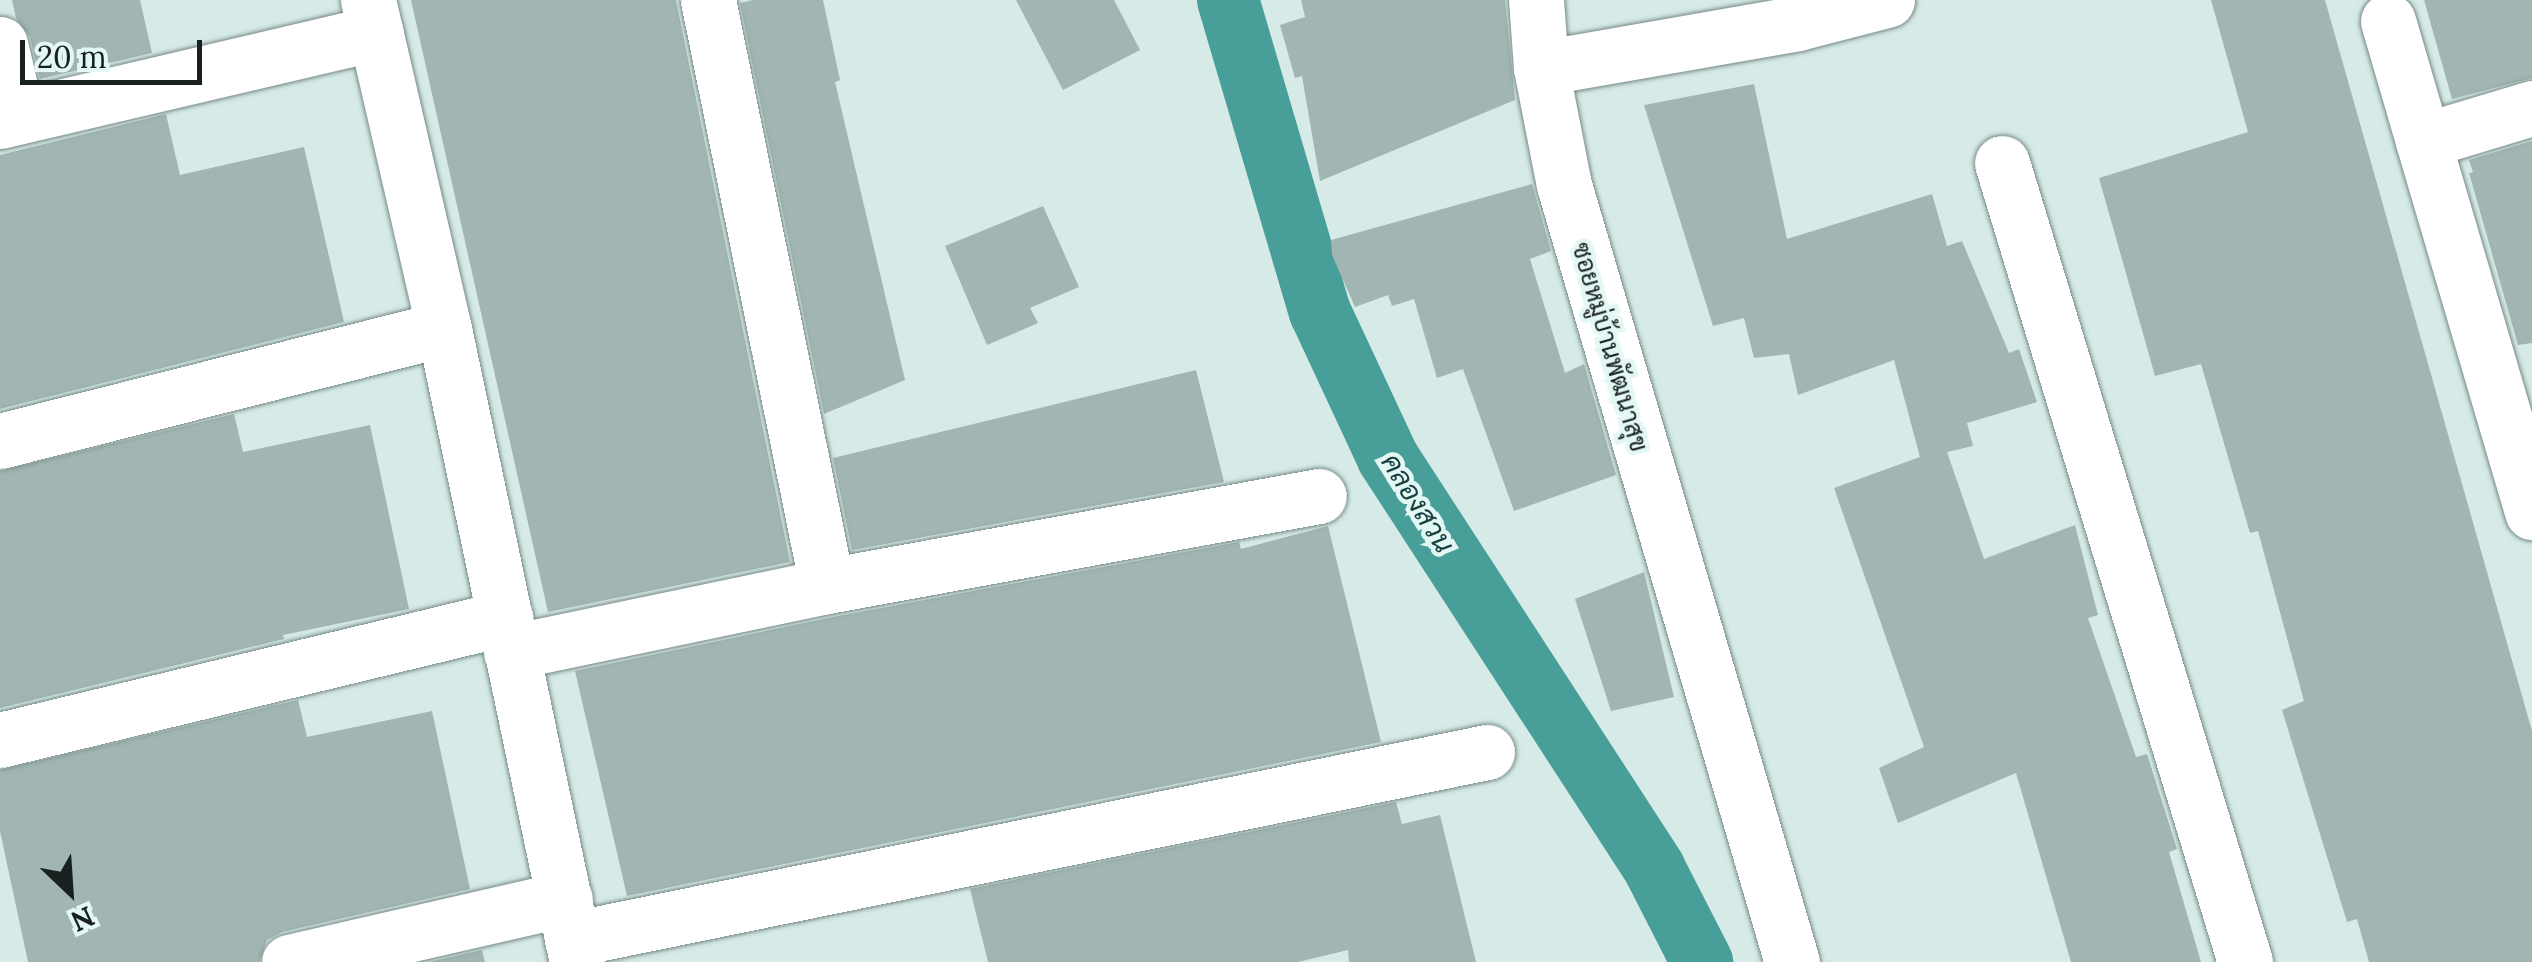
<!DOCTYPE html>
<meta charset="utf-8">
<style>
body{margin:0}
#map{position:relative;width:2532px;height:962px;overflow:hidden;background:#d6eae7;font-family:Lora,Sarabun,serif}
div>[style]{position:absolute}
.canal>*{height:62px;margin:-31px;padding:0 31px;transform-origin:31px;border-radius:31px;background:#489e98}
.building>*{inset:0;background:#a1b5b2}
.roads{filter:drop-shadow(0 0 2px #768987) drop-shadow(0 0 2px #768987)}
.minor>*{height:55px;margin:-27.5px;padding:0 27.5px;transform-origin:27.5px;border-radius:27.5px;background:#fff}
span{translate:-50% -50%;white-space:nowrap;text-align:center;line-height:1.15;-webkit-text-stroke:9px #e3f7f5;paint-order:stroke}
.street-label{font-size:25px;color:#192020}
.water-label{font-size:28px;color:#173f3c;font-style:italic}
.north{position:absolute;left:20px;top:842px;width:100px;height:100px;-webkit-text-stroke:8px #e3f7f5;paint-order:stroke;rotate:155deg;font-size:28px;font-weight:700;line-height:40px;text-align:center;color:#192020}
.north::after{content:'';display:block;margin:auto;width:35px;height:45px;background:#192020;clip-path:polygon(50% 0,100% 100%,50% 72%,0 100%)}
.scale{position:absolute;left:20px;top:40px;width:182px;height:45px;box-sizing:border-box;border:5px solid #192020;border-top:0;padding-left:12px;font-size:30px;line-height:35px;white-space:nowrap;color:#192020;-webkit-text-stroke:8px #e3f7f5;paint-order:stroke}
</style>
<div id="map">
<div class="canal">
<div style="left:1228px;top:0;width:325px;rotate:73.6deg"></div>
<div style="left:1320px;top:312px;width:161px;rotate:65deg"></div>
<div style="left:1388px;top:458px;width:489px;rotate:57deg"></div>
<div style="left:1654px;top:868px;width:106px;rotate:62.9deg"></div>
</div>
<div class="building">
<div style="clip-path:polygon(12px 0,140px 0,152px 53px,40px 79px,30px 37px,16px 18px)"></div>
<div style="clip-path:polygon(411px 0,676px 0,790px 562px,548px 612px)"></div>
<div style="clip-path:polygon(753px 0,823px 0,840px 80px,835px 82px,905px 380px,824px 414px,740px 3px)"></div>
<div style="clip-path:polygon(1016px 0,1114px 0,1140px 50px,1063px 90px)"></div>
<div style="clip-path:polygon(1301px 0,1505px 0,1515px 100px,1320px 181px,1302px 76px,1295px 78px,1280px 25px,1305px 17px)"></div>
<div style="clip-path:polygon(2211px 0,2325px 0,2532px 731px,2532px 962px,2369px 962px,2357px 919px,2347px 922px,2282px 710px,2304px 701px,2258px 531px,2250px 533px,2201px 364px,2155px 376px,2099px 178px,2248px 132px)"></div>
<div style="clip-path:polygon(2424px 0,2532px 0,2532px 78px,2452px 99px)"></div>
<div style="clip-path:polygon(1754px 84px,1787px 239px,1932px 194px,1947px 246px,1962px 241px,2009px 353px,2019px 349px,2037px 402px,1967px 423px,1973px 446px,1947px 452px,1984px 559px,2075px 525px,2098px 615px,2088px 618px,2136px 757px,2147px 754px,2177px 849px,2169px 852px,2201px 962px,2071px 962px,2016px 773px,1898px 823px,1879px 768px,1924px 747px,1834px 488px,1920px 457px,1894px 360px,1798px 395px,1789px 354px,1754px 358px,1744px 318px,1713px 326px,1644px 105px)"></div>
<div style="clip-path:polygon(166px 114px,180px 175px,304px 147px,344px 322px,0 409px,0 155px)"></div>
<div style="clip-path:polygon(2532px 141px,2532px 343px,2518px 345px,2469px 173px,2473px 172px,2469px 160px)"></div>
<div style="clip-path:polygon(1532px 184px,1551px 251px,1530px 259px,1565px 373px,1584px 364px,1616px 475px,1514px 511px,1463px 369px,1437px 378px,1414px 299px,1392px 306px,1388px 295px,1355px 307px,1332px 255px,1331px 240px)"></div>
<div style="clip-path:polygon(1043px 206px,1079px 287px,1030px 308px,1038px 323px,987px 345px,945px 246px)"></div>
<div style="clip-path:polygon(1196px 370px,1224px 482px,852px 550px,833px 458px)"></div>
<div style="clip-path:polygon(234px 414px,243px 452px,370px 425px,409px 609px,283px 635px,284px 639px,0 708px,0 471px)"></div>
<div style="clip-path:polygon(1328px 526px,1381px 742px,627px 896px,575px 671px,833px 617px,1239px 542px,1241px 549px)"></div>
<div style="clip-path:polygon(1644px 572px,1674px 697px,1611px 711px,1575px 599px)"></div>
<div style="clip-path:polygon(298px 700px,307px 737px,432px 711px,470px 889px,282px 932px,267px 940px,259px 962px,28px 962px,0 831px,0 770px)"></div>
<div style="clip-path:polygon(1396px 802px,1402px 824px,1440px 815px,1476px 962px,1349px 962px,1348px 950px,1298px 962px,988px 962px,970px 889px)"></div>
<div style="clip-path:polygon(482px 950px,485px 962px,429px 962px)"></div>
</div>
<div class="roads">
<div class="minor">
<div style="left:368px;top:0;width:338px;rotate:77deg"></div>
<div style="left:444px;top:329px;width:647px;rotate:78.13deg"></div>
<div style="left:708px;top:0;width:598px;rotate:78.52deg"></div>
<div style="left:1536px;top:0;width:68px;rotate:85.8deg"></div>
<div style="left:1541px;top:68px;width:119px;rotate:78.9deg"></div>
<div style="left:1564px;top:185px;width:810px;rotate:73.65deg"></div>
<div style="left:2388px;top:21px;width:125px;rotate:73.7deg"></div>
<div style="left:0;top:44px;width:74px;rotate:76.7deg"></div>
<div style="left:1541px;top:68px;width:261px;rotate:-9.9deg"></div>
<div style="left:1798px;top:23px;width:92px;rotate:-14.5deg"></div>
<div style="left:2532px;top:108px;width:114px;rotate:163.2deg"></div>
<div style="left:2423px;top:141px;width:387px;rotate:73.6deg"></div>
<div style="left:0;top:121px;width:386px;rotate:-13.2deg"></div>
<div style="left:2002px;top:163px;width:835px;rotate:73.08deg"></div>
<div style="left:0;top:441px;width:458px;rotate:-14.2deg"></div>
<div style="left:511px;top:652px;width:323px;rotate:-11.8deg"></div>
<div style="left:827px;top:586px;width:500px;rotate:-10.37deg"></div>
<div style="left:0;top:740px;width:520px;rotate:-13.58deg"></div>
<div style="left:572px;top:939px;width:934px;rotate:-11.55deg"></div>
<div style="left:289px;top:962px;width:283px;rotate:-12.9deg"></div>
</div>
</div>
<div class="street-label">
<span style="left:1610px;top:347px;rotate:74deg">ซอยหมู่บ้านพัฒนาสุข</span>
</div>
<div class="water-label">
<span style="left:1418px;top:503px;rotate:58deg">คลองสวน</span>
</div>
<div class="north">N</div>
<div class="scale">20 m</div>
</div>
